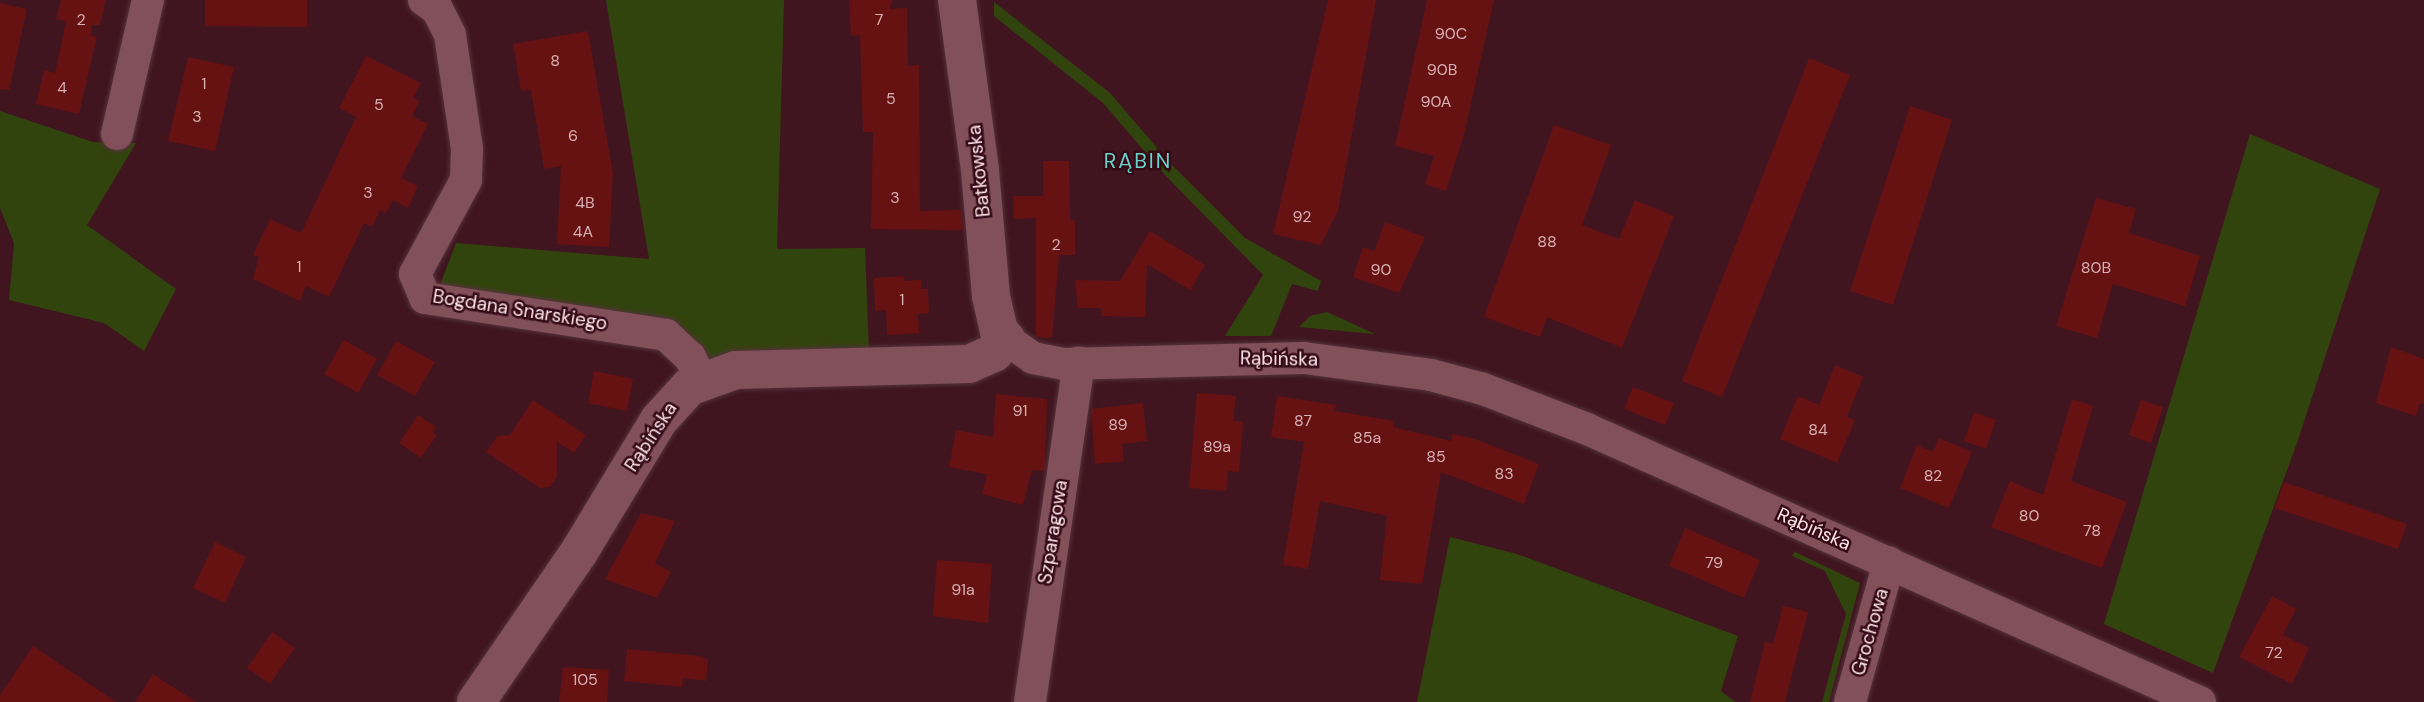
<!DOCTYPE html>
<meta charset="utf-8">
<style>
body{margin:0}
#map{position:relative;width:2424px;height:702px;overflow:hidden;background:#401520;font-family:"DM Sans",sans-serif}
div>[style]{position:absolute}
.green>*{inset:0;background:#32440d}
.building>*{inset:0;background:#661212}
.roads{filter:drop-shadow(0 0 2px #54323b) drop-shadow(0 0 2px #54323b)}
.minor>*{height:32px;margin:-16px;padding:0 16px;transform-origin:16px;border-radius:16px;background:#82505b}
.tertiary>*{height:38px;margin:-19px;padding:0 19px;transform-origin:19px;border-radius:19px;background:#82505b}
span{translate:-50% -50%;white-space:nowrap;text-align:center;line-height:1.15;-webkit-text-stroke:5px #350a17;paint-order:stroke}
.number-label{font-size:16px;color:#d8b0b3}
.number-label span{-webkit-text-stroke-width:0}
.street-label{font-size:19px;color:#fee5e9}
.neighbourhood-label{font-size:21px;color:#6ad4c9;letter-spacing:2px}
</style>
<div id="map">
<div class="green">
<div style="clip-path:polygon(606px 0,784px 0,777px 249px,865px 248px,869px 351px,710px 362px,438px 290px,456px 243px,649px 259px)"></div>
<div style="clip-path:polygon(994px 2px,1110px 93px,1170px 163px,1245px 238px,1321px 281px,1318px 291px,1292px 284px,1271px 336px,1225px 336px,1263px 275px,1165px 175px,1103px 103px,994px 16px)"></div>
<div style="clip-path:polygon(0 111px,93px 142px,136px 143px,87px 225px,176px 289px,144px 351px,104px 323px,9px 300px,14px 243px,0 208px)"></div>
<div style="clip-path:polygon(2250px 134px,2380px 189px,2298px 440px,2213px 673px,2104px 624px)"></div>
<div style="clip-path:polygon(1327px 312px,1375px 334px,1299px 327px,1310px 316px)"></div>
<div style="clip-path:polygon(1450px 537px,1517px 554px,1738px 636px,1721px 691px,1735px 702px,1417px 702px)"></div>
<div style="clip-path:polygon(1795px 552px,1860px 583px,1829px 702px,1822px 702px,1846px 614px,1825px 571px,1792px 556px)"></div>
</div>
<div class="building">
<div style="clip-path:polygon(61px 0,106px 0,100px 25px,92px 25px,91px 36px,97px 37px,79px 114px,36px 104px,44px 70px,55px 73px,66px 21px,56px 19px)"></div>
<div style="clip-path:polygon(205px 0,307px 0,307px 27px,205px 26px)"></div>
<div style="clip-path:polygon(849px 0,892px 0,890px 9px,907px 8px,908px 66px,919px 65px,920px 211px,962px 210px,963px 230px,871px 229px,873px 132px,863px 132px,860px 35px,851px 36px)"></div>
<div style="clip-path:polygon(1328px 0,1376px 0,1338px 211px,1321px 245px,1273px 234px)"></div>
<div style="clip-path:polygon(1427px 0,1494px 0,1464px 135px,1446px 191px,1425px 184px,1434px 156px,1395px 146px)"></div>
<div style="clip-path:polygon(0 3px,27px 9px,9px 90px,0 89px)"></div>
<div style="clip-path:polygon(588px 31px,613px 174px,609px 247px,557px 244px,561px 166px,544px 169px,531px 90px,521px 91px,513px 44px)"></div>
<div style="clip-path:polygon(366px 56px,421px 83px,413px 98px,420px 101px,412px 116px,428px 124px,401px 178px,418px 186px,408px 208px,393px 200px,386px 213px,380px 210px,372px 227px,364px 223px,329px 297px,306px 286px,300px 301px,253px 279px,259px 257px,253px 255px,270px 219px,301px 233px,356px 117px,339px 108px)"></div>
<div style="clip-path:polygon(188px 57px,234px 67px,215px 151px,168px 141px)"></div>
<div style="clip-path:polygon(1809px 58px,1850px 75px,1722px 397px,1682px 381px)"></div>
<div style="clip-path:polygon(1910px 106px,1952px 120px,1893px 305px,1850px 291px)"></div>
<div style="clip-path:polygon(1554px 125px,1611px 145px,1582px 225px,1619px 239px,1635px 200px,1674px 216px,1622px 348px,1547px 317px,1540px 337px,1484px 317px)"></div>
<div style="clip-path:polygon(1043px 161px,1069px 161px,1070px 220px,1075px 220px,1075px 255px,1059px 255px,1052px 338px,1036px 337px,1036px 218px,1014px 219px,1013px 196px,1043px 196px)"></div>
<div style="clip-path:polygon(2096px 198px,2136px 209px,2129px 233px,2200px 256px,2185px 306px,2113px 284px,2097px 338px,2056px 326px)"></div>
<div style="clip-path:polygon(1385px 222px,1425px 237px,1399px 293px,1353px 277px,1363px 247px,1374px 251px)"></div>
<div style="clip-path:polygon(1150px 231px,1205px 265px,1190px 290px,1147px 264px,1145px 317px,1101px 316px,1101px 308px,1078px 308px,1075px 280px,1120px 281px)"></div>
<div style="clip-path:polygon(904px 276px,904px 281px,921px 280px,921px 289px,928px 289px,929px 313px,918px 314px,919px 333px,887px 335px,886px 310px,875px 311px,874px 278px)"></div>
<div style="clip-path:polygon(344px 340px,377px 359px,358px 393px,324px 374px)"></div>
<div style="clip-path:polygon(396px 341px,435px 362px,415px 396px,377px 375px)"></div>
<div style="clip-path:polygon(2391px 347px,2424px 359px,2424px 404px,2420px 403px,2416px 416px,2376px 403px)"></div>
<div style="clip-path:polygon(1835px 365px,1863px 377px,1847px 417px,1855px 420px,1837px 463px,1780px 439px,1798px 396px,1819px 405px)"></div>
<div style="clip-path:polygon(594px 371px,633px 379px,627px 411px,588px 403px)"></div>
<div style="clip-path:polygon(1633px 387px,1674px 403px,1665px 425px,1624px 409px)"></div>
<div style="clip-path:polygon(1197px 393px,1236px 396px,1233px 421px,1243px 422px,1239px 472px,1228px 471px,1226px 491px,1189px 488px)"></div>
<div style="clip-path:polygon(996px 394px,1047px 399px,1045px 471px,1032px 470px,1023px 505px,982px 494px,987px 474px,949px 467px,956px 430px,993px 437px)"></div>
<div style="clip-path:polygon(1277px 396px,1336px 405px,1335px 411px,1394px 421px,1393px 427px,1451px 441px,1452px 434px,1475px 439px,1539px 464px,1524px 504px,1441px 472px,1422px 584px,1380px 580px,1387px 516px,1320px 501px,1308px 569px,1283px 565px,1304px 442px,1271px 437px)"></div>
<div style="clip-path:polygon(2072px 399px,2093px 406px,2071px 481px,2127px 502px,2102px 568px,1991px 527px,2010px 481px,2043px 495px)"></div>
<div style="clip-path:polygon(533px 400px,586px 435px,574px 453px,557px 442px,557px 477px,550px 487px,540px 488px,486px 452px,498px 436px,510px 435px)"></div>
<div style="clip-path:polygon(2141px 400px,2163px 407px,2151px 443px,2129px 435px)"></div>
<div style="clip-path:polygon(1143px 403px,1147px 441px,1122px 444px,1124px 461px,1095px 464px,1091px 409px)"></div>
<div style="clip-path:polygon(1974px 412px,1996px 420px,1986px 449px,1964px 441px)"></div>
<div style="clip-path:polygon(418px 415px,436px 427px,433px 432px,437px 435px,421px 458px,399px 443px)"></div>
<div style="clip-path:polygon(1939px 438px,1972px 452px,1949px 508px,1900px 488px,1917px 445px,1933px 452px)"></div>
<div style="clip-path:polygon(2284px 482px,2407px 524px,2398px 549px,2275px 508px)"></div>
<div style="clip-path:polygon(641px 513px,675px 521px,655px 563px,671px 572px,657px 598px,605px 579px)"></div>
<div style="clip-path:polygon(1685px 528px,1760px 560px,1744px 598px,1669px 566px)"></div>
<div style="clip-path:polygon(215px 542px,246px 557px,225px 603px,193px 588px)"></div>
<div style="clip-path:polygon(937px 560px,992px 564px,988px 623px,933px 616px)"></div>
<div style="clip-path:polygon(2272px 596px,2296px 609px,2283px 635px,2309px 648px,2292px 684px,2239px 657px)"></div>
<div style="clip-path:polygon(1783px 606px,1808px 612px,1785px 702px,1750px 702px,1765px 642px,1773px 644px)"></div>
<div style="clip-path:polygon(272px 632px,295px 648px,270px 684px,247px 668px)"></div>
<div style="clip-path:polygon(33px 646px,116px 702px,0 702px,0 695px)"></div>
<div style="clip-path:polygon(627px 649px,699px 656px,708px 660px,706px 681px,683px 678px,682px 687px,624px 681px)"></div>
<div style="clip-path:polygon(563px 667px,609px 670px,607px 702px,559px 702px)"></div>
<div style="clip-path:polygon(153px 674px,196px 702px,135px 702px)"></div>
</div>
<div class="roads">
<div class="minor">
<div style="left:424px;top:0;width:16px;rotate:35deg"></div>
<div style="left:437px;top:9px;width:29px;rotate:63deg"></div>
<div style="left:450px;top:35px;width:115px;rotate:81.5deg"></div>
<div style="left:467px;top:149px;width:31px;rotate:92deg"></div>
<div style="left:466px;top:180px;width:107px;rotate:118.5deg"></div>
<div style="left:415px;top:274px;width:26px;rotate:67deg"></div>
<div style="left:425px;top:298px;width:244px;rotate:8.7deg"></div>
<div style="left:666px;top:335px;width:33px;rotate:43deg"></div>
<div style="left:690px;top:357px;width:25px;rotate:64deg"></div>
<div style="left:117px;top:134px;width:138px;rotate:-77deg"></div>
<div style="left:1006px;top:339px;width:33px;rotate:35deg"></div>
<div style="left:1033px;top:358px;width:31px;rotate:11deg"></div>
<div style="left:1063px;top:364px;width:241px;rotate:-1.4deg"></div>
<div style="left:1304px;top:358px;width:128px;rotate:7.6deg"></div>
<div style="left:1431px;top:375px;width:54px;rotate:15.1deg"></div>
<div style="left:1483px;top:389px;width:111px;rotate:21deg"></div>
<div style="left:1587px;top:429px;width:671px;rotate:24.01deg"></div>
<div style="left:1030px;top:702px;width:343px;rotate:-81.8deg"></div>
<div style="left:1850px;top:702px;width:145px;rotate:-74.4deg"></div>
</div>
<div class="tertiary">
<div style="left:476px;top:702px;width:182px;rotate:-55.5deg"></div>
<div style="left:579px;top:552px;width:154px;rotate:-58.8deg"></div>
<div style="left:659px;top:420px;width:45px;rotate:-47.7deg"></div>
<div style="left:689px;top:387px;width:50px;rotate:-19.9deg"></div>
<div style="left:736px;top:370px;width:233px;rotate:-1.5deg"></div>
<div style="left:969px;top:364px;width:27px;rotate:-24deg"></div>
<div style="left:994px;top:353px;width:18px;rotate:-49deg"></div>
<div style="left:1006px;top:339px;width:11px;rotate:-131deg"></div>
<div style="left:999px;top:331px;width:36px;rotate:-103deg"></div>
<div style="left:991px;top:296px;width:126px;rotate:-95deg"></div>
<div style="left:980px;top:170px;width:172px;rotate:-97.7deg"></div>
</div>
</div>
<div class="number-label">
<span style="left:81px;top:20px">2</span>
<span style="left:879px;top:20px">7</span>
<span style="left:1451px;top:34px">90C</span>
<span style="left:555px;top:61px">8</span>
<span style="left:1442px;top:70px">90B</span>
<span style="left:204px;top:84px">1</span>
<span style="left:62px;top:88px">4</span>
<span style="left:891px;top:99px">5</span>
<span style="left:1436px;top:102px">90A</span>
<span style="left:379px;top:105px">5</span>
<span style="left:197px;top:117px">3</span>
<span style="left:573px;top:136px">6</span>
<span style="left:368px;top:193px">3</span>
<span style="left:895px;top:198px">3</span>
<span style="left:585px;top:203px">4B</span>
<span style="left:1302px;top:217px">92</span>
<span style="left:583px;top:232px">4A</span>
<span style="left:1547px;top:242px">88</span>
<span style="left:1056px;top:245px">2</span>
<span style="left:299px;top:267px">1</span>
<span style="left:2096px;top:268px">80B</span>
<span style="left:1381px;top:270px">90</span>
<span style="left:902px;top:300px">1</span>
<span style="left:1020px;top:411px">91</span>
<span style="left:1303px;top:421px">87</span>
<span style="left:1118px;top:425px">89</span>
<span style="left:1818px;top:430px">84</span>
<span style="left:1367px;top:438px">85a</span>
<span style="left:1217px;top:447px">89a</span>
<span style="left:1436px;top:457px">85</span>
<span style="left:1504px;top:474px">83</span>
<span style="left:1933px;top:476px">82</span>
<span style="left:2029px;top:516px">80</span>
<span style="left:2092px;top:531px">78</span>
<span style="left:1714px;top:563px">79</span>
<span style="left:963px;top:590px">91a</span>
<span style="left:2274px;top:653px">72</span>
<span style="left:585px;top:680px">105</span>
</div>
<div class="street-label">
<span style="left:979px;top:171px;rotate:-96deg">Batkowska</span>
<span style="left:520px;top:310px;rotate:9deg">Bogdana Snarskiego</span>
<span style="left:1279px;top:359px;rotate:1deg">Rąbińska</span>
<span style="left:651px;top:437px;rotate:-57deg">Rąbińska</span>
<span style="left:1814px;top:529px;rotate:24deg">Rąbińska</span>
<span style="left:1053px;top:532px;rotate:-81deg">Szparagowa</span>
<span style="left:1870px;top:632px;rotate:-74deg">Grochowa</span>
</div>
<div class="neighbourhood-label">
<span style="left:1138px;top:161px">RĄBIN</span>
</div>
</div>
